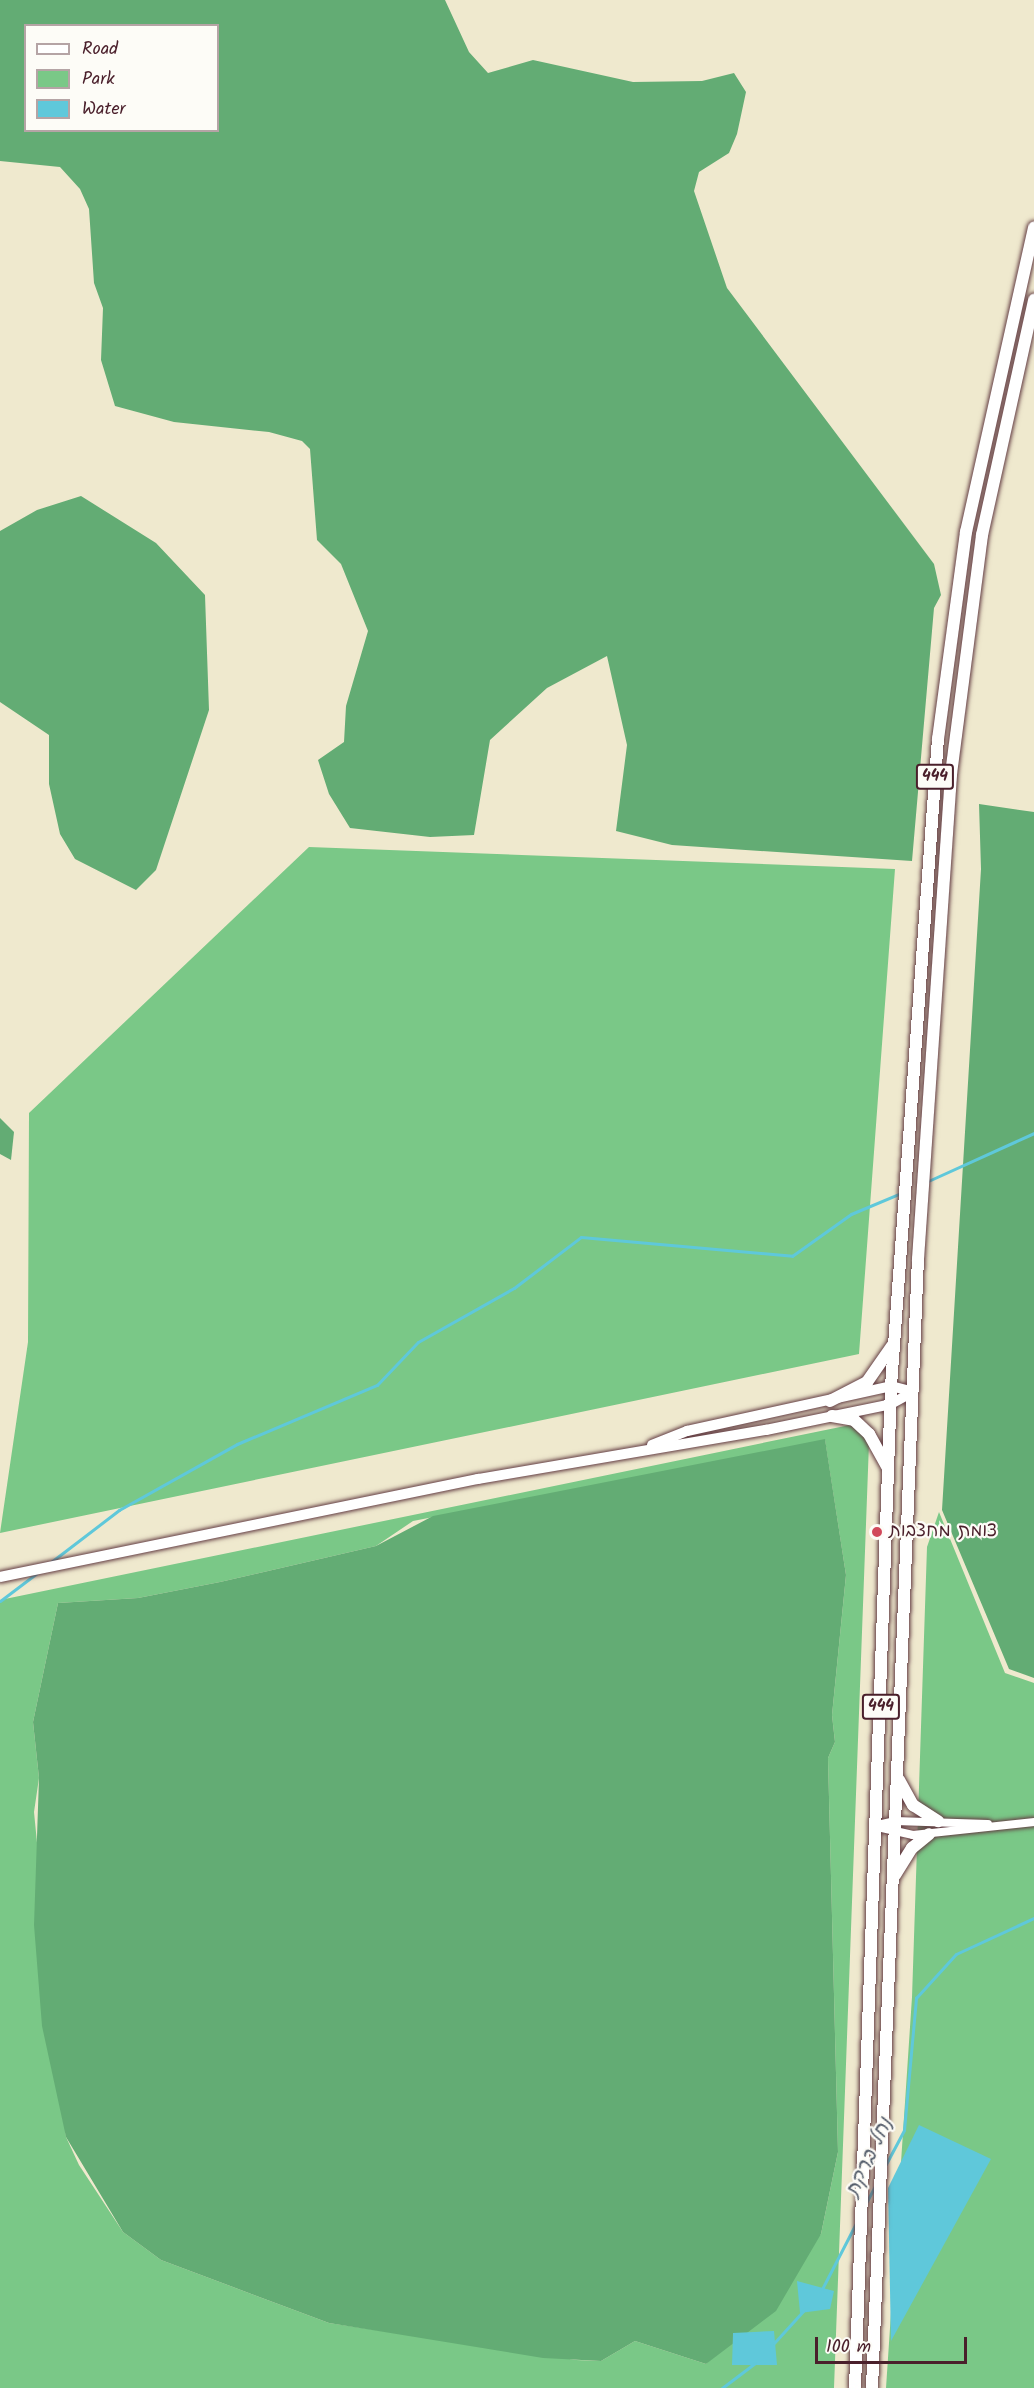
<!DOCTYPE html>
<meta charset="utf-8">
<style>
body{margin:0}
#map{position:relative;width:1034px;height:2388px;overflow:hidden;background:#efe9ce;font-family:Kalam,"Playpen Sans Hebrew",sans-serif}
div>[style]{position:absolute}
.green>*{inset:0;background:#7ac887}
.forest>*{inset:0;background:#63ac74}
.water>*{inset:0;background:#5fc8da}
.stream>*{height:3px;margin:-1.5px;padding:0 1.5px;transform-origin:1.5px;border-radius:1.5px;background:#5fc8da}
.roads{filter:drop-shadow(0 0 2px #633d43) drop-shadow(0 0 2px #633d43)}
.minor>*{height:8px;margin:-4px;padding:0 4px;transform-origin:4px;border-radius:4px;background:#fff}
.secondary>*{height:10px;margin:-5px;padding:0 5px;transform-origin:5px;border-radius:5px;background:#fff}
.primary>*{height:12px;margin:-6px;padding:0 6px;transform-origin:6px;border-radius:6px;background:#fff}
.dots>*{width:16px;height:16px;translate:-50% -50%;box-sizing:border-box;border:3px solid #fdfcf7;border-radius:50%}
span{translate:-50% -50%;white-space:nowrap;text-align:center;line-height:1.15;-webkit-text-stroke:4.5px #fdfcf7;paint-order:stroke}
.shield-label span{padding:2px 4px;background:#fdfcf7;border:2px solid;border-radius:4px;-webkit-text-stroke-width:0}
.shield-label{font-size:16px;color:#4a1f2b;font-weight:700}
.poi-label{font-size:18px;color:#4a1f2b}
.left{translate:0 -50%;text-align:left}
.water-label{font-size:20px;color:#515a68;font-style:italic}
.legend{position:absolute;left:24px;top:24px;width:195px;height:108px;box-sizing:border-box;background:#fdfcf7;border:2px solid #b5a4a5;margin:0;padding:8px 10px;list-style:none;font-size:18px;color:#4a1f2b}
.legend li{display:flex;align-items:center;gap:12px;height:30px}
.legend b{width:30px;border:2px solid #b5a4a5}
.scale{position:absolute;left:815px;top:2337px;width:152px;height:27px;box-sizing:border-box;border:3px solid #4a1f2b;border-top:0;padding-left:8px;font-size:18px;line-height:21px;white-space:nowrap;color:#4a1f2b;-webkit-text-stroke:4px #fdfcf7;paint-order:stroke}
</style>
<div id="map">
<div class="green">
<div style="clip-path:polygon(309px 847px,895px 869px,859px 1354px,0 1533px,28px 1342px,29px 1113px)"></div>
<div style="clip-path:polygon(evenodd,850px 1425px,865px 1429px,869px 1443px,834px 2388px,0 2388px,0 1600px,850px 1425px,825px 1440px,846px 1575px,832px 1715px,835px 1742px,828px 1758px,838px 2152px,821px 2234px,706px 2364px,635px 2341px,601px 2361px,576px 2360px,329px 2323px,161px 2260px,123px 2232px,79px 2165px,66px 2137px,62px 2098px,34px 1812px,39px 1778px,33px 1722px,58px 1603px,138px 1598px,220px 1582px,376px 1546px,413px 1521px,825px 1440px)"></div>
<div style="clip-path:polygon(939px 1512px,1005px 1673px,1034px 1683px,1034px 2388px,886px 2388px,912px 1997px,927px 1547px)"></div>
</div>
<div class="forest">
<div style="clip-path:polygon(evenodd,0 0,445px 0,469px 52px,488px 73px,533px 60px,633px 82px,702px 81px,734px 73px,746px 92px,737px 134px,729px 153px,699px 172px,694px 191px,727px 288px,934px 564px,941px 595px,934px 608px,912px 861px,672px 845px,616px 831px,627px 745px,607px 656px,547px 688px,490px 740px,474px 835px,430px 837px,350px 828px,329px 794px,318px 760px,344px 742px,346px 706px,368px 631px,341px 564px,317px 540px,310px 449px,302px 441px,269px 432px,174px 422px,115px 406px,101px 360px,103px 308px,94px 283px,89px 209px,80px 189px,60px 167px,0 161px,0 0,26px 26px,218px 26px,218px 130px,26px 130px,26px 26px)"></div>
<div style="clip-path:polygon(81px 496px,156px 543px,205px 595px,209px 710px,156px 870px,136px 890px,75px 859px,60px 834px,49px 784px,49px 735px,0 702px,0 531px,37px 510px)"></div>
<div style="clip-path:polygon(979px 804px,1034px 812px,1034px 1678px,1009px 1669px,942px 1510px,981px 869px)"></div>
<div style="clip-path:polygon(0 1118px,14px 1132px,11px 1160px,0 1154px)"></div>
<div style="clip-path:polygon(825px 1439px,846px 1575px,832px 1715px,835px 1742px,828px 1758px,838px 2152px,821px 2234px,776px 2311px,706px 2364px,635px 2341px,601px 2361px,543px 2358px,329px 2323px,161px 2260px,123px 2232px,66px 2137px,42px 2026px,34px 1925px,39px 1778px,33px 1722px,58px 1603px,138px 1598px,220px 1582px,376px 1546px,433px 1516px)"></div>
</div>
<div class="water">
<div style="clip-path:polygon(919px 2125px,991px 2159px,891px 2341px,888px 2188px)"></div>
<div style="clip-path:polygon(797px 2281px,834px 2291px,830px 2309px,800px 2313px)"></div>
<div style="clip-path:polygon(774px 2331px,777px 2365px,732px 2365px,733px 2333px)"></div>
</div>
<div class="stream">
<div style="left:926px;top:1182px;width:119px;rotate:-24.4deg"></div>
<div style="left:51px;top:1562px;width:86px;rotate:-37.4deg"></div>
<div style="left:119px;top:1510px;width:135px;rotate:-29.2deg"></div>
<div style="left:237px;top:1444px;width:152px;rotate:-22.9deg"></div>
<div style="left:377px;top:1385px;width:59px;rotate:-46.4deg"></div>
<div style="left:418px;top:1342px;width:110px;rotate:-29.4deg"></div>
<div style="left:514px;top:1288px;width:84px;rotate:-37.3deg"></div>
<div style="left:581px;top:1237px;width:212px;rotate:5.1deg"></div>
<div style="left:792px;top:1256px;width:72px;rotate:-35.4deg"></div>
<div style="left:851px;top:1214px;width:54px;rotate:-22.8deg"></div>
<div style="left:0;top:1601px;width:46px;rotate:-37.1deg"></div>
<div style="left:886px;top:2164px;width:38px;rotate:-62deg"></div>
<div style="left:904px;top:2130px;width:133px;rotate:-84.8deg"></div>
<div style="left:916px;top:1998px;width:59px;rotate:-47.7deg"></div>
<div style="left:956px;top:1954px;width:86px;rotate:-24.8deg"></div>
<div style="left:867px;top:2201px;width:17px;rotate:-62deg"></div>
<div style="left:822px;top:2289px;width:74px;rotate:-62.7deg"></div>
<div style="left:774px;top:2343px;width:45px;rotate:-47.7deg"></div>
<div style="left:722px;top:2388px;width:41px;rotate:-37.1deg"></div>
</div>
<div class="roads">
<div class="minor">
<div style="left:873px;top:1826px;width:41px;rotate:12.7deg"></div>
<div style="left:913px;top:1835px;width:122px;rotate:-6.1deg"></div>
<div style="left:873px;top:1826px;width:23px;rotate:-13deg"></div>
<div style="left:895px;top:1821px;width:93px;rotate:1.8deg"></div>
</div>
<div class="secondary">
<div style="left:652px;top:1445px;width:38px;rotate:-22deg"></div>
<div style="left:687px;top:1431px;width:209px;rotate:-12.4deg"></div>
<div style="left:891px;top:1386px;width:23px;rotate:15deg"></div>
<div style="left:0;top:1577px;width:488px;rotate:-11.6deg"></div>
<div style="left:478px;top:1479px;width:292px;rotate:-9.7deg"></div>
<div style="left:766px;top:1430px;width:128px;rotate:-11.7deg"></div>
<div style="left:891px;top:1404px;width:25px;rotate:-29deg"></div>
</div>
<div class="primary">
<div style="left:830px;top:1401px;width:42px;rotate:-27.2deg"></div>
<div style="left:867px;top:1382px;width:44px;rotate:-55.2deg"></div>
<div style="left:832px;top:1416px;width:22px;rotate:10deg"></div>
<div style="left:854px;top:1420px;width:21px;rotate:43deg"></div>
<div style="left:869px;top:1434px;width:37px;rotate:61deg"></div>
<div style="left:899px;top:1780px;width:29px;rotate:61deg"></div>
<div style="left:913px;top:1805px;width:30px;rotate:33deg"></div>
<div style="left:895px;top:1875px;width:32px;rotate:-58deg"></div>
<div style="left:912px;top:1848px;width:22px;rotate:-39deg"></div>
<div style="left:855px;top:2388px;width:1003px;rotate:-87.94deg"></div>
<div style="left:891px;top:1386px;width:649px;rotate:-85.85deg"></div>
<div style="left:938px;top:739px;width:209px;rotate:-82.3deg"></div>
<div style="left:966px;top:532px;width:312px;rotate:-77.4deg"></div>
<div style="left:872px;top:2388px;width:1130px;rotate:-87.67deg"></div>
<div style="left:918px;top:1259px;width:486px;rotate:-86.1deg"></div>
<div style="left:951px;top:774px;width:241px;rotate:-82.6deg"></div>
<div style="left:982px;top:535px;width:241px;rotate:-77.5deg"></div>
</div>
</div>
<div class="dots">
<div style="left:877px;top:1532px;background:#d1495b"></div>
</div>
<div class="shield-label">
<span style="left:935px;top:777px">444</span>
<span style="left:881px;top:1707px">444</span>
</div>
<div class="poi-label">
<span class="left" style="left:889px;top:1532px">צומת מחצבות</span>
</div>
<div class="water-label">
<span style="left:870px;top:2158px;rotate:-65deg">נחל ברקת</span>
</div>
<ul class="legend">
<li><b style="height:8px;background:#fff"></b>Road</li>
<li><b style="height:16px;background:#7ac887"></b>Park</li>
<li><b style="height:16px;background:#5fc8da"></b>Water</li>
</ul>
<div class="scale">100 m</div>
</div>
